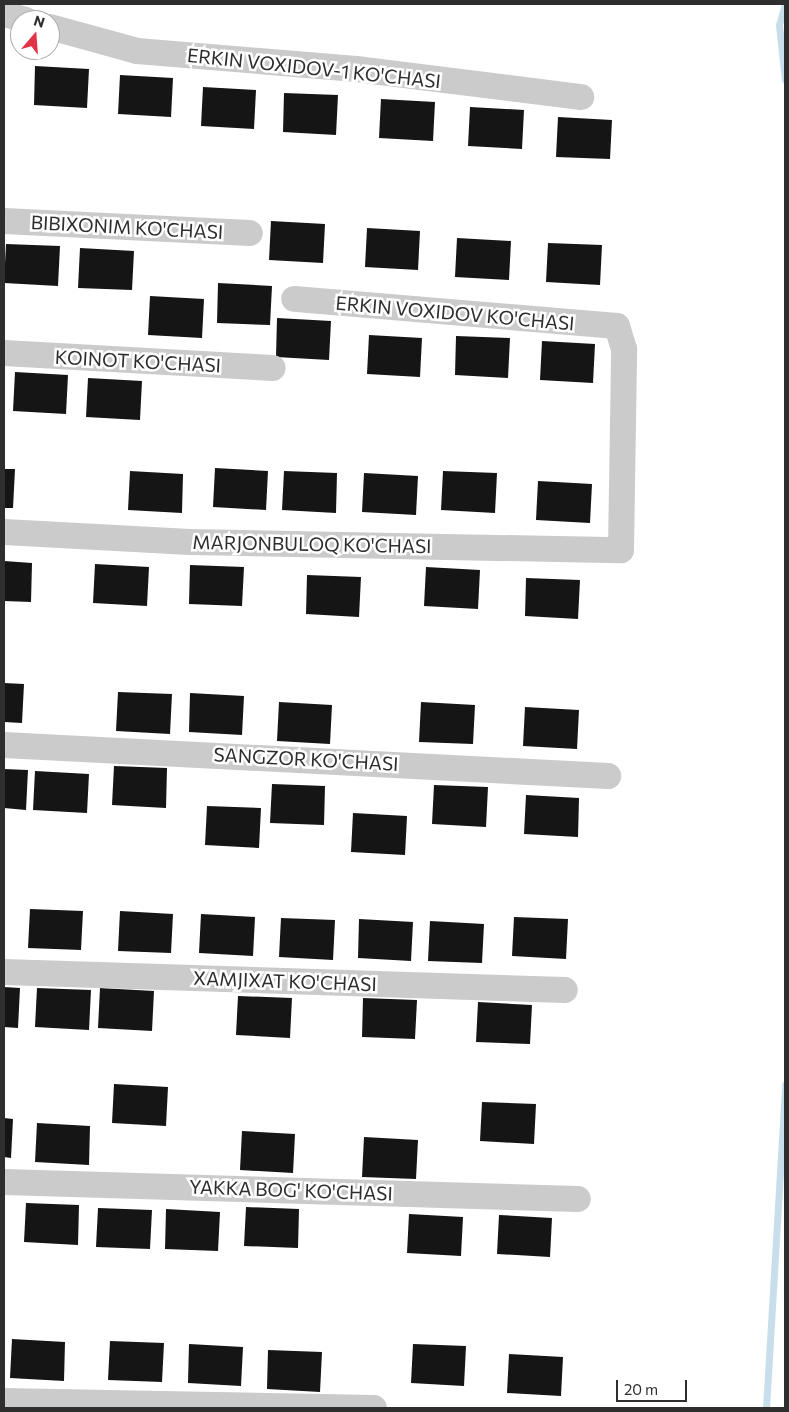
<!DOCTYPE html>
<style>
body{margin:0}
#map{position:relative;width:789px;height:1412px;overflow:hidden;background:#fff;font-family:Commissioner,sans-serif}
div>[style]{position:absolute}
.stream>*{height:7px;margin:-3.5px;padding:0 3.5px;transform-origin:3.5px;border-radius:3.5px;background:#c8deeb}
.building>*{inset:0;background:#151515}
.minor>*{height:26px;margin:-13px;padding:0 13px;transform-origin:13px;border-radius:13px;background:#cbcbcb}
span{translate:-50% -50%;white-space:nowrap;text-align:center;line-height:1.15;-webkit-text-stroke:5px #fff;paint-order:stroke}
.street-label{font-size:19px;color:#2e2e2e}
.frame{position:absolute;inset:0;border:5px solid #2e2e2e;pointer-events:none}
.north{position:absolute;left:10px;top:10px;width:50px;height:50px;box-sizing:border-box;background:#fff;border:1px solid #ababab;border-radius:50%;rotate:18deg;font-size:14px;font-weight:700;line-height:20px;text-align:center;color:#2e2e2e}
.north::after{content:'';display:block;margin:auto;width:18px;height:22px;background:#e13446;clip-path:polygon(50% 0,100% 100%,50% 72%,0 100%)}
.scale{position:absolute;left:616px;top:1380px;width:71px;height:22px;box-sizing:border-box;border:2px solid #2e2e2e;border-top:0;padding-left:6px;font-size:15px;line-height:18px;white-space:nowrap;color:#2e2e2e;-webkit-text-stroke:4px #fff;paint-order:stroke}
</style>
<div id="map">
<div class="stream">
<div style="left:785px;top:4px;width:22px;rotate:106deg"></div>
<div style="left:779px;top:25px;width:55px;rotate:83.8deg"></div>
<div style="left:766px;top:1408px;width:324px;rotate:-86.6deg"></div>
</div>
<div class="building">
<div style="clip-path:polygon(35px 66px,89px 69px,87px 108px,34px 105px)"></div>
<div style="clip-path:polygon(120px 75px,173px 78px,171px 117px,118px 114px)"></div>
<div style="clip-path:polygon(203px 87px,256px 90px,254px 129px,201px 126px)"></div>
<div style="clip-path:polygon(284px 93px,338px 95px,336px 135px,283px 132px)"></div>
<div style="clip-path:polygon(381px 99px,435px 102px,433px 141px,379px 138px)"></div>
<div style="clip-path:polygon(470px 107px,524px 110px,522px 149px,468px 146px)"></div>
<div style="clip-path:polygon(558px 117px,612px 120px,610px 159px,556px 157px)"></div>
<div style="clip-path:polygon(271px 221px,325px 224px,323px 263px,269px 260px)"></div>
<div style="clip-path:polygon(367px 228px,420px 231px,418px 270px,365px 267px)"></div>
<div style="clip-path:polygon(457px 238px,511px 241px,509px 280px,455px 277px)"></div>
<div style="clip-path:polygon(548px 243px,602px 245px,600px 285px,546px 282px)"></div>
<div style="clip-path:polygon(6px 244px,60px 246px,58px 286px,4px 283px)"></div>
<div style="clip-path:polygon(80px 248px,134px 251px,132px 290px,78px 288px)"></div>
<div style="clip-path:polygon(218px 283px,272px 286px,270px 325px,217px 323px)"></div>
<div style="clip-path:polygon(150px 296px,204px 299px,202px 338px,148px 335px)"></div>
<div style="clip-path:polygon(277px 318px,331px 321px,329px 360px,276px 357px)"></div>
<div style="clip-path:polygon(369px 335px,422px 338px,420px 377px,367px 374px)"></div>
<div style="clip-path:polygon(456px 336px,510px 338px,508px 378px,455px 375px)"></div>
<div style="clip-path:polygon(542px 341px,595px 344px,593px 383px,540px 380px)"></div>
<div style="clip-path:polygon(15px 372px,68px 375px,66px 414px,13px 411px)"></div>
<div style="clip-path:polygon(88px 378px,142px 381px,140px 420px,86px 417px)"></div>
<div style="clip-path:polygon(215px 468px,268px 471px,266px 510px,213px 507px)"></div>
<div style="clip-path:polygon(4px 469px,15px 469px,13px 508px,4px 508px)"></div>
<div style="clip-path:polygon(130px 471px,183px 474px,182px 513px,128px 510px)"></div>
<div style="clip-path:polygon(284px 471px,337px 473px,336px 513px,282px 510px)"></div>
<div style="clip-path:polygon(443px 471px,497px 473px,495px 513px,441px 510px)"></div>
<div style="clip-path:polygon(364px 473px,418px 476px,416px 515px,362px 512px)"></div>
<div style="clip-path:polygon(538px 481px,592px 484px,590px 523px,536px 520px)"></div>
<div style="clip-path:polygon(4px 561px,32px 563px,31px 602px,4px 601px)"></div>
<div style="clip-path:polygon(95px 564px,149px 567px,147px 606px,93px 603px)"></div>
<div style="clip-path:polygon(190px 565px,244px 567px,242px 606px,189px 604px)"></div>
<div style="clip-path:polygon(426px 567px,480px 570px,478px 609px,424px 606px)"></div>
<div style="clip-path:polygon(307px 575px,361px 577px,359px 617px,306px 614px)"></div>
<div style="clip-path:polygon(526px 578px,580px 580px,578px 619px,525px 616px)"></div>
<div style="clip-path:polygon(4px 683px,24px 684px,22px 723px,4px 722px)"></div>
<div style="clip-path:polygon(118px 692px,172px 694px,170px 734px,116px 731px)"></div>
<div style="clip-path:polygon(190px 693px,244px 696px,242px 735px,189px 732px)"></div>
<div style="clip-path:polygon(279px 702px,332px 705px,330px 744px,277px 741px)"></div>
<div style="clip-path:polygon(421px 702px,475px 705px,473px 744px,419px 742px)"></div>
<div style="clip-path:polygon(525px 707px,579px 710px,577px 749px,523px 746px)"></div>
<div style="clip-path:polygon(114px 766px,167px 768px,166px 808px,112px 805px)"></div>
<div style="clip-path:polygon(4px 769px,28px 770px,26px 810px,4px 808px)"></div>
<div style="clip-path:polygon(35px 771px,89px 774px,87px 813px,33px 810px)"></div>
<div style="clip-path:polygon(272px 784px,325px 786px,324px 825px,270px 823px)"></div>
<div style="clip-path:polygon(434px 785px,488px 787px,486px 827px,432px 824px)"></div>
<div style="clip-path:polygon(526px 795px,579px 798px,578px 837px,524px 834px)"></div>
<div style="clip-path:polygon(207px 806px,261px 808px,259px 848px,205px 845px)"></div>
<div style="clip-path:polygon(353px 813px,407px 816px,405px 855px,351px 852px)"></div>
<div style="clip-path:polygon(30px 909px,83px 911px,81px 950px,28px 948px)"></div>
<div style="clip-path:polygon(120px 911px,173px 914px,171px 953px,118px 951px)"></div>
<div style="clip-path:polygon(201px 914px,255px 917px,253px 956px,199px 953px)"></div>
<div style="clip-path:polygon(514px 917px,568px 919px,566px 959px,512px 956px)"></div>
<div style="clip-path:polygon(281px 918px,335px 920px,333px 960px,279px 957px)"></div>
<div style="clip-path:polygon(359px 919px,413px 922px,411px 961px,358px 958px)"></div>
<div style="clip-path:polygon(430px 921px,484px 924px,482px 963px,428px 961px)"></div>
<div style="clip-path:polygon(4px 987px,20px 988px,18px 1028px,4px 1027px)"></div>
<div style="clip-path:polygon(37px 988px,91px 990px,89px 1030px,35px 1027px)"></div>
<div style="clip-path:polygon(100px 988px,154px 991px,152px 1031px,98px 1028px)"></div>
<div style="clip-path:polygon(238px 996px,292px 998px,290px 1038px,236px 1035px)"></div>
<div style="clip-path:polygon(363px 998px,417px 1000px,415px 1039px,362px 1037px)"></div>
<div style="clip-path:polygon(478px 1002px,532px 1005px,530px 1044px,476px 1042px)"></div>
<div style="clip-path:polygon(114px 1084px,168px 1087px,166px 1126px,112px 1123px)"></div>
<div style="clip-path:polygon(482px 1102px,536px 1104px,534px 1144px,480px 1141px)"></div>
<div style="clip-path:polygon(4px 1118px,13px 1119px,11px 1158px,4px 1157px)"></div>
<div style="clip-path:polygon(37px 1123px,90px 1126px,89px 1165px,35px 1162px)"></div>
<div style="clip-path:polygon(242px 1131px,295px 1134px,293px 1173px,240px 1170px)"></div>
<div style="clip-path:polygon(364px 1137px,418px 1140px,416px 1179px,362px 1177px)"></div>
<div style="clip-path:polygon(26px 1203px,79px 1205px,78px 1245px,24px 1242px)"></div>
<div style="clip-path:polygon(246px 1207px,299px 1209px,298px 1248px,244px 1246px)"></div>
<div style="clip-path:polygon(98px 1208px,152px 1210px,150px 1249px,96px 1247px)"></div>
<div style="clip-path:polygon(166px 1209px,220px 1212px,218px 1251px,165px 1249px)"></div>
<div style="clip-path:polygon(409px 1214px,463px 1217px,461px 1256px,407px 1253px)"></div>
<div style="clip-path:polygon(499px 1215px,552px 1218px,550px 1257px,497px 1254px)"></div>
<div style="clip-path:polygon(12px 1339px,65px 1342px,64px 1381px,10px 1378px)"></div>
<div style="clip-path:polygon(110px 1341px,164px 1343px,162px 1382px,108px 1380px)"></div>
<div style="clip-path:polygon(189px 1344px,243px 1347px,241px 1386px,188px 1383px)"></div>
<div style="clip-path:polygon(413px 1344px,466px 1346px,464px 1386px,411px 1383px)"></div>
<div style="clip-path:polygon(268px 1350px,322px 1352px,320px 1392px,267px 1389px)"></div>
<div style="clip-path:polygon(509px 1354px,563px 1357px,561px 1396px,507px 1393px)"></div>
</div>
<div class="minor">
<div style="left:4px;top:14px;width:23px;rotate:15deg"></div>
<div style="left:50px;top:27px;width:90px;rotate:15.4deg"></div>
<div style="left:137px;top:51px;width:220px;rotate:4.7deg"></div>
<div style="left:356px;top:69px;width:227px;rotate:7.1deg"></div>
<div style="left:4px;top:221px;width:246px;rotate:2.8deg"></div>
<div style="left:4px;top:353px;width:269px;rotate:3.2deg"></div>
<div style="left:4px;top:532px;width:186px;rotate:3.1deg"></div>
<div style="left:190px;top:542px;width:431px;rotate:1.1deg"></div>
<div style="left:621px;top:550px;width:201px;rotate:-89.1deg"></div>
<div style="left:624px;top:349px;width:24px;rotate:-107deg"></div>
<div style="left:617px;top:326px;width:324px;rotate:-175.2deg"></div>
<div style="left:4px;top:745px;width:605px;rotate:2.94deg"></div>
<div style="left:4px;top:972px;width:561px;rotate:1.84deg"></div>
<div style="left:4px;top:1182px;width:574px;rotate:1.7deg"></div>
<div style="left:4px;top:1401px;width:370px;rotate:1.1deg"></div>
</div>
<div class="street-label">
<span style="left:314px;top:68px;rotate:6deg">ERKIN VOXIDOV-1 KO'CHASI</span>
<span style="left:127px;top:227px;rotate:3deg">BIBIXONIM KO'CHASI</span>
<span style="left:455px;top:313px;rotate:5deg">ERKIN VOXIDOV KO'CHASI</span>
<span style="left:138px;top:361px;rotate:3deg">KOINOT KO'CHASI</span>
<span style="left:312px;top:544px;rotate:1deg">MARJONBULOQ KO'CHASI</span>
<span style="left:306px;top:759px;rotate:3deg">SANGZOR KO'CHASI</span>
<span style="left:285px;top:981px;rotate:2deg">XAMJIXAT KO'CHASI</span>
<span style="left:291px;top:1190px;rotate:2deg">YAKKA BOG' KO'CHASI</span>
</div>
<div class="frame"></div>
<div class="north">N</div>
<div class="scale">20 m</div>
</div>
